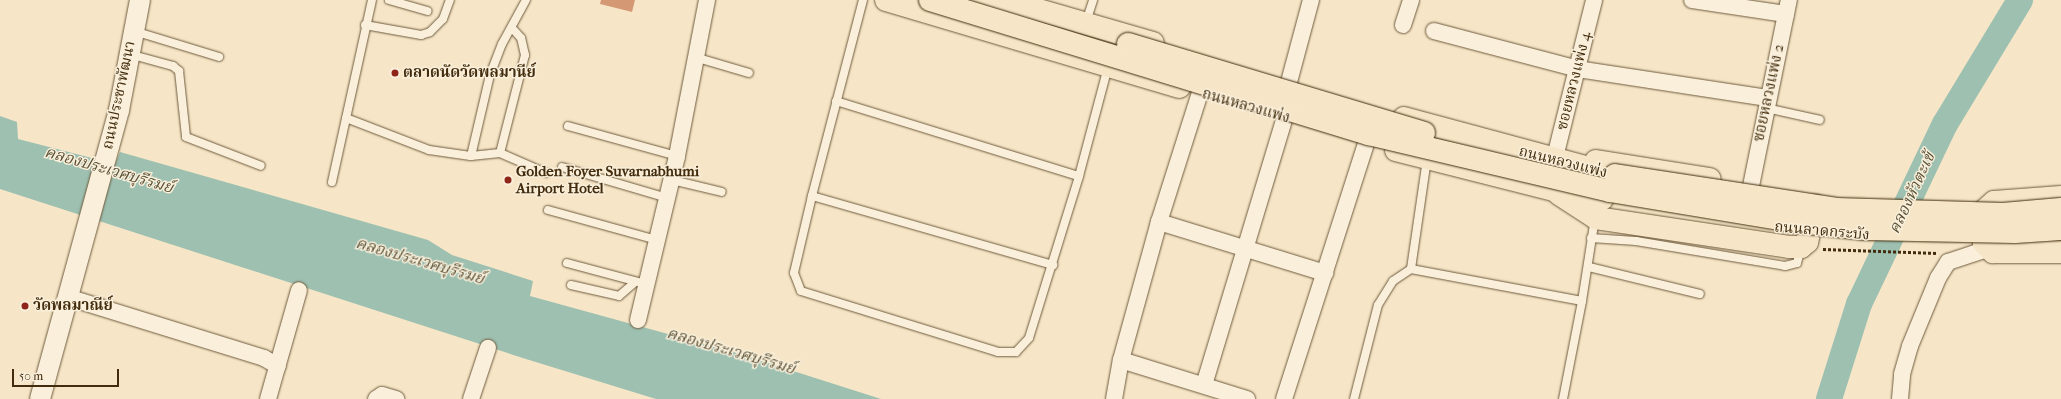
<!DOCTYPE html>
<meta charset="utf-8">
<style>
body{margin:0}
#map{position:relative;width:2061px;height:399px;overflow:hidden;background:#f6e6c7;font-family:"IM FELL French Canon","Noto Serif Thai",serif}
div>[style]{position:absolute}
.water>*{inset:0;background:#9dc0b1}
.river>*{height:26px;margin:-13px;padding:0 13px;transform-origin:13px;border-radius:13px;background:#9dc0b1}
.building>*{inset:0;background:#d49875}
.path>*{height:2.5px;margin-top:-1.25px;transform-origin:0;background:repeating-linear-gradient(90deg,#422c0d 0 3px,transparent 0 5px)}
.roads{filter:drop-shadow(0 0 1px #6f5a3c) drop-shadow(0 0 1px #6f5a3c)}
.service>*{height:8px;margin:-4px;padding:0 4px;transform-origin:4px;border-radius:4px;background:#f9efdb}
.minor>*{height:16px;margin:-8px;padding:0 8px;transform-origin:8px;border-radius:8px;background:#f9efdb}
.tertiary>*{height:20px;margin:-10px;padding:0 10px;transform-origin:10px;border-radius:10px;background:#f9efdb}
.primary>*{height:22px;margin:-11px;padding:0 11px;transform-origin:11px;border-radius:11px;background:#f6e6c7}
.bridges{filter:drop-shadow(0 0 1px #422c0d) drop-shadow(0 0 1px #422c0d)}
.primary-bridge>*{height:22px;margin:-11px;padding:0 11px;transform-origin:11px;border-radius:11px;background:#f6e6c7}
.dots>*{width:11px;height:11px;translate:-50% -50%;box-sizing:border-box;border:2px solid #f9efdb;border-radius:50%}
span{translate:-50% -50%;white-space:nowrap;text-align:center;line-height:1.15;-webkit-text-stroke:3px #f9efdb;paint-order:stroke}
.poi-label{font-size:15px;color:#422c0d;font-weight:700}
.left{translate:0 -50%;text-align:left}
.street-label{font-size:15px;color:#422c0d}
.water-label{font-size:16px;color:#595136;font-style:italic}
.scale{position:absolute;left:12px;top:369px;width:107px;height:18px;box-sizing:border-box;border:2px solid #422c0d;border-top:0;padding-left:5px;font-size:12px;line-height:14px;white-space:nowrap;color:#422c0d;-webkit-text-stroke:3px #f9efdb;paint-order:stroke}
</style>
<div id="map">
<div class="water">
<div style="clip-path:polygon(0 116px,17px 122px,18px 139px,115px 164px,120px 152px,428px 240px,452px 255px,533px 281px,530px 296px,737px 353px,881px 399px,656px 399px,526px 359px,0 189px)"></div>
</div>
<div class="river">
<div style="left:1829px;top:399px;width:100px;rotate:-72.5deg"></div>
<div style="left:1859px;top:304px;width:199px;rotate:-64.5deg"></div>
<div style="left:1945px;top:124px;width:145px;rotate:-58.8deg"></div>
</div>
<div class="building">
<div style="clip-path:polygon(601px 0,635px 0,632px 12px,600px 4px)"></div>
</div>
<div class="path">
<div style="left:1823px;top:249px;width:114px;rotate:2deg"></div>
</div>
<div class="roads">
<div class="service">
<div style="left:389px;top:0;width:40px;rotate:16deg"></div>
<div style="left:863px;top:0;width:203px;rotate:104.6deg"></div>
<div style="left:812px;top:196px;width:251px;rotate:16deg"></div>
<div style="left:1086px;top:22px;width:23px;rotate:-72deg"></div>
<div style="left:365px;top:25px;width:57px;rotate:10.1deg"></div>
<div style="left:421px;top:35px;width:9px;rotate:-18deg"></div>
<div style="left:430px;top:32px;width:18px;rotate:-45deg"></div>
<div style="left:443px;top:19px;width:20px;rotate:-70deg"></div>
<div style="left:134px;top:31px;width:89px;rotate:17deg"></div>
<div style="left:129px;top:54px;width:46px;rotate:15.3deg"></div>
<div style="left:173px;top:66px;width:8px;rotate:40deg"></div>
<div style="left:179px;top:71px;width:66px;rotate:83.9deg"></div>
<div style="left:186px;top:137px;width:80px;rotate:21.1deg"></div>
<div style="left:698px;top:58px;width:53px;rotate:16.4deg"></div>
<div style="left:836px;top:101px;width:254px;rotate:17.2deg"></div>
<div style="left:1766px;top:108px;width:55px;rotate:12.5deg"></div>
<div style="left:346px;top:118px;width:89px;rotate:21.1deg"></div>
<div style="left:429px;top:150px;width:42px;rotate:8.1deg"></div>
<div style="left:471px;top:156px;width:83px;rotate:-76.8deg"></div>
<div style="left:490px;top:75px;width:33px;rotate:-69deg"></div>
<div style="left:502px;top:44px;width:50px;rotate:-61.4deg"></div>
<div style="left:568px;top:126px;width:113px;rotate:15.4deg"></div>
<div style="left:500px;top:153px;width:50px;rotate:23.5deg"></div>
<div style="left:471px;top:156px;width:29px;rotate:-6deg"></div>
<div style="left:500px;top:153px;width:101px;rotate:-75.7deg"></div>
<div style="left:525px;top:55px;width:17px;rotate:-103deg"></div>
<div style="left:521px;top:38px;width:13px;rotate:-132deg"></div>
<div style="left:1427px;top:159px;width:111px;rotate:98.3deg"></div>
<div style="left:1411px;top:269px;width:174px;rotate:10.6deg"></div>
<div style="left:1582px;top:301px;width:84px;rotate:-81.1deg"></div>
<div style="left:562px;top:167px;width:109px;rotate:16.4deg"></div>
<div style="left:672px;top:180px;width:51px;rotate:13.5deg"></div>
<div style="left:332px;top:182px;width:186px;rotate:-77.6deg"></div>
<div style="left:812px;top:196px;width:79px;rotate:103.2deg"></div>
<div style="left:794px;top:273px;width:19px;rotate:69deg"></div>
<div style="left:801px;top:291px;width:206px;rotate:17.2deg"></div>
<div style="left:998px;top:352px;width:18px"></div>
<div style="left:1016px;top:352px;width:19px;rotate:-47deg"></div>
<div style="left:1029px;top:338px;width:170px;rotate:-72.8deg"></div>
<div style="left:1079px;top:176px;width:113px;rotate:-75.1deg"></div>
<div style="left:548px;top:210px;width:113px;rotate:15.4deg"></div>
<div style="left:1591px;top:238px;width:45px;rotate:3.8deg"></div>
<div style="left:1636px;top:241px;width:151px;rotate:9.5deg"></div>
<div style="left:1785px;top:266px;width:12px;rotate:-14deg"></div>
<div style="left:1797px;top:263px;width:16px;rotate:-75deg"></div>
<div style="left:567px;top:263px;width:82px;rotate:14.9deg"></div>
<div style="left:1589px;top:267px;width:114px;rotate:13.7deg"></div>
<div style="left:571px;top:285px;width:49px;rotate:12.9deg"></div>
<div style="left:619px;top:296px;width:21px;rotate:-41deg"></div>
<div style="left:1354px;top:399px;width:97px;rotate:-75.7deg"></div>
<div style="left:1378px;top:305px;width:28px;rotate:-58deg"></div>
<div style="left:1393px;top:281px;width:22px;rotate:-34deg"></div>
<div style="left:1563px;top:399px;width:100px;rotate:-79deg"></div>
</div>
<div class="minor">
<div style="left:1692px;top:0;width:95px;rotate:8.5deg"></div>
<div style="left:1403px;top:25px;width:26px;rotate:-72deg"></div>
<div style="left:1434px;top:31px;width:149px;rotate:14.8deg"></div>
<div style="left:1578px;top:69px;width:192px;rotate:8.7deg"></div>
<div style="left:1289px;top:82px;width:85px;rotate:-75deg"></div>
<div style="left:1554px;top:161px;width:166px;rotate:-76deg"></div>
<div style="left:1751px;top:186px;width:190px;rotate:-78.5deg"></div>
<div style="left:1159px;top:222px;width:174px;rotate:17.1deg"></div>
<div style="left:67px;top:297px;width:206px;rotate:17.2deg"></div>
<div style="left:264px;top:358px;width:16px;rotate:30deg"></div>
<div style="left:638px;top:320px;width:169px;rotate:-76.6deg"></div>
<div style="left:677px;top:156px;width:159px;rotate:-79.1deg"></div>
<div style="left:1121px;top:360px;width:132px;rotate:17.2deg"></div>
<div style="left:1204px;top:385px;width:280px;rotate:-73.2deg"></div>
<div style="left:268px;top:399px;width:113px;rotate:-74.1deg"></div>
<div style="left:376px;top:399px;width:7px;rotate:-34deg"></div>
<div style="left:382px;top:395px;width:15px;rotate:16deg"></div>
<div style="left:471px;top:399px;width:54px;rotate:-71.6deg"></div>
<div style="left:1114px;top:399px;width:40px;rotate:-80deg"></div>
<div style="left:1121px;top:360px;width:143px;rotate:-74.6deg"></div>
<div style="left:1159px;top:222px;width:135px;rotate:-72.4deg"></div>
<div style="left:1284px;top:399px;width:271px;rotate:-72.2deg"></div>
<div style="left:1900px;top:399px;width:25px;rotate:-85deg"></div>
<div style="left:1902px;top:374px;width:29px;rotate:-74deg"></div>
<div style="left:1910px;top:346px;width:74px;rotate:-67.6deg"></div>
<div style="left:1938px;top:278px;width:19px;rotate:-58deg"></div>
<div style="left:1948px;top:262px;width:41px;rotate:-18.4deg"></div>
</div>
<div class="tertiary">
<div style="left:40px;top:399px;width:300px;rotate:-74.7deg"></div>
<div style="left:119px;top:110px;width:112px;rotate:-79.2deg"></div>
</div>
<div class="primary">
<div style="left:886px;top:0;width:306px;rotate:16.5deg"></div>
<div style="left:974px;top:0;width:46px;rotate:15.3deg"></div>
<div style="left:1004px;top:0;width:155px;rotate:16.1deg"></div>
<div style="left:1404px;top:118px;width:219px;rotate:15.1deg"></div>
<div style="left:1396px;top:150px;width:163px;rotate:14.2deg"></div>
<div style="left:1554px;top:190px;width:49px;rotate:10.6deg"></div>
<div style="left:1596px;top:161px;width:115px;rotate:9deg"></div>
<div style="left:1559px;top:194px;width:44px;rotate:33deg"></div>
<div style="left:1596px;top:218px;width:195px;rotate:8.5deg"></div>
<div style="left:1789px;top:247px;width:12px"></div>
<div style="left:1801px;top:247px;width:8px;rotate:-40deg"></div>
<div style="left:1807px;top:242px;width:37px;rotate:-77deg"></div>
<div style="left:2061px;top:197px;width:67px;rotate:175.7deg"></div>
<div style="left:1994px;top:202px;width:13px;rotate:138deg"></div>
<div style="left:1984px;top:211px;width:32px;rotate:90deg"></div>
<div style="left:1984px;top:243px;width:13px;rotate:45deg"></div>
<div style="left:1993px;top:252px;width:68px"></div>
</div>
</div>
<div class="bridges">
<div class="primary-bridge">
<div style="left:930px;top:0;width:459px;rotate:17deg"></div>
<div style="left:1369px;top:134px;width:248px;rotate:13.3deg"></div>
<div style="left:1610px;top:191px;width:191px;rotate:9.4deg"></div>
<div style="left:1798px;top:222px;width:68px;rotate:5.9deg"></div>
<div style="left:1866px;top:229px;width:149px;rotate:1.2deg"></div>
<div style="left:2015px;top:232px;width:46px;rotate:-3.7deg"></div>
<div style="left:1128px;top:44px;width:309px;rotate:16.7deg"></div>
<div style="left:1615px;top:175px;width:224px;rotate:8.7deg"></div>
<div style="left:1836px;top:209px;width:167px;rotate:1.7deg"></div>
<div style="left:2003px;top:214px;width:58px;rotate:-4.9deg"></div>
</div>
</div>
<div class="dots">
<div style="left:395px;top:73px;background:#8f2418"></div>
<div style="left:508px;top:180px;background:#8f2418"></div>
<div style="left:25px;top:306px;background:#8f2418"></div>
</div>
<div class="poi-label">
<span class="left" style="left:403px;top:73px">ตลาดนัดวัดพลมานีย์</span>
<span class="left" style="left:516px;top:180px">Golden Foyer Suvarnabhumi<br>Airport Hotel</span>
<span class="left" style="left:33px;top:306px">วัดพลมาณีย์</span>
</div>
<div class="street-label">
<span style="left:1574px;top:81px;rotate:-76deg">ซอยหลวงแพ่ง 4</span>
<span style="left:1769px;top:93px;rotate:-78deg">ซอยหลวงแพ่ง 2</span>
<span style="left:119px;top:95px;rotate:-78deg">ถนนประชาพัฒนา</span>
<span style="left:1246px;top:106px;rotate:16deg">ถนนหลวงแพ่ง</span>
<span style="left:1563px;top:162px;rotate:14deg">ถนนหลวงแพ่ง</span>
<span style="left:1822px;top:231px;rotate:5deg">ถนนลาดกระบัง</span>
</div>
<div class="water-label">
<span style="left:109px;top:170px;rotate:16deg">คลองประเวศบุรีรมย์</span>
<span style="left:1912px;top:193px;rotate:-65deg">คลองหัวตะเข้</span>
<span style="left:420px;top:261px;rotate:16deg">คลองประเวศบุรีรมย์</span>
<span style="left:731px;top:351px;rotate:16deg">คลองประเวศบุรีรมย์</span>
</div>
<div class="scale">50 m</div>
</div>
